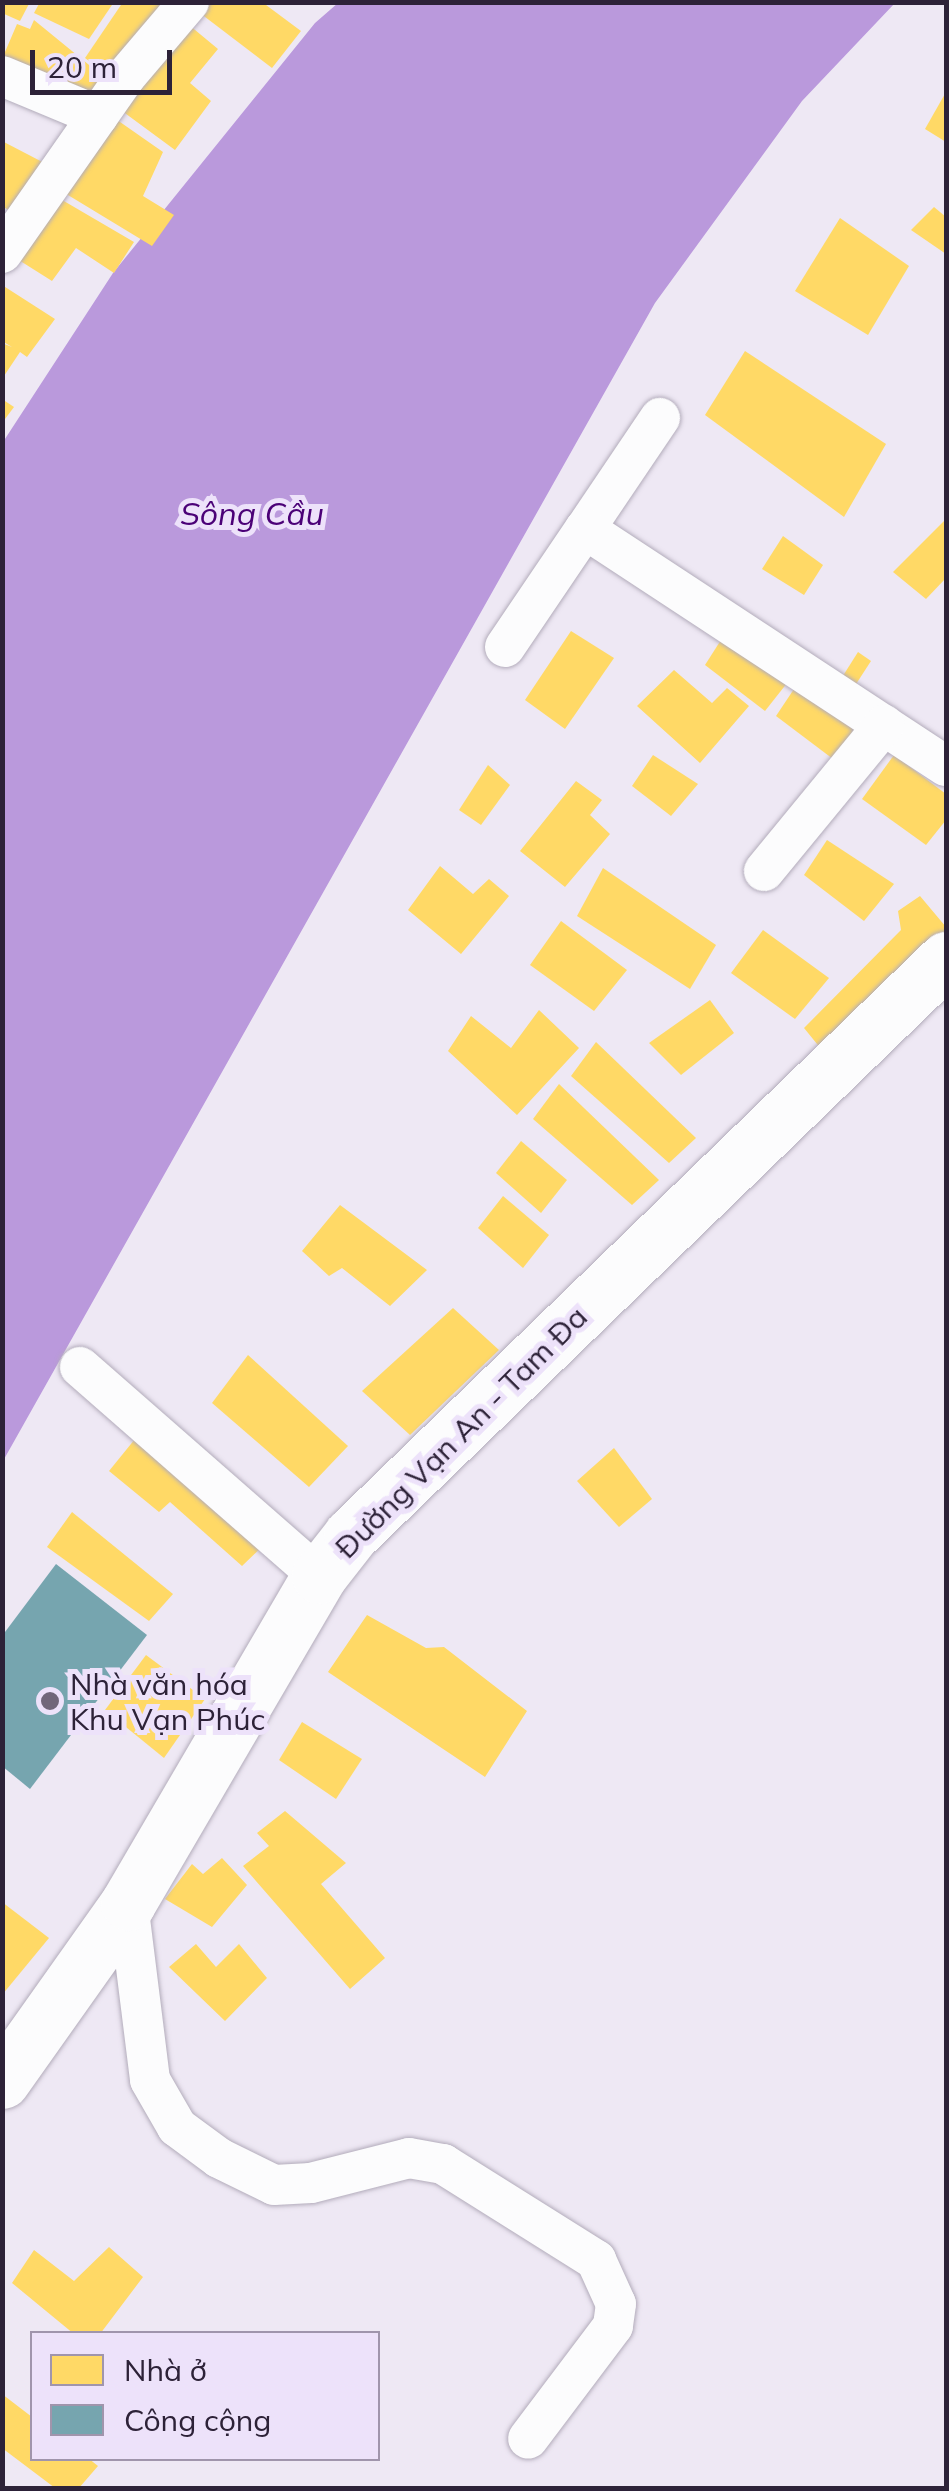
<!DOCTYPE html>
<meta charset="utf-8">
<style>
body{margin:0}
#map{position:relative;width:949px;height:2491px;overflow:hidden;background:#eee8f4;font-family:Mulish,sans-serif}
div>[style]{position:absolute}
.water>*{inset:0;background:#ba99dc}
.homes>*{inset:0;background:#ffd966}
.public>*{inset:0;background:#76a5af}
.roads{filter:drop-shadow(0 0 2px #b3acbb) drop-shadow(0 0 2px #b3acbb)}
.minor>*{height:40px;margin:-20px;padding:0 20px;transform-origin:20px;border-radius:20px;background:#fcfcfd}
.secondary>*{height:55px;margin:-27.5px;padding:0 27.5px;transform-origin:27.5px;border-radius:27.5px;background:#fcfcfd}
.dots>*{width:28px;height:28px;translate:-50% -50%;box-sizing:border-box;border:5px solid #ede2fa;border-radius:50%}
span{translate:-50% -50%;white-space:nowrap;text-align:center;line-height:1.15;-webkit-text-stroke:10px #ede2fa;paint-order:stroke}
.street-label{font-size:30px;color:#2d2238}
.poi-label{font-size:30px;color:#2d2238}
.left{translate:0 -50%;text-align:left}
.water-label{font-size:32px;color:#4b0177;font-style:italic}
.frame{position:absolute;inset:0;border:5px solid #2d2238;pointer-events:none}
.legend{position:absolute;left:30px;top:2331px;width:350px;height:130px;box-sizing:border-box;background:#ede2fa;border:2px solid #a095ac;margin:0;padding:12px 18px;list-style:none;font-size:30px;color:#2d2238}
.legend li{display:flex;align-items:center;gap:20px;height:50px}
.legend b{width:50px;border:2px solid #a095ac}
.scale{position:absolute;left:30px;top:50px;width:142px;height:45px;box-sizing:border-box;border:5px solid #2d2238;border-top:0;padding-left:12px;font-size:30px;line-height:35px;white-space:nowrap;color:#2d2238;-webkit-text-stroke:8px #ede2fa;paint-order:stroke}
</style>
<div id="map">
<div class="water">
<div style="clip-path:polygon(338px 3px,895px 3px,802px 101px,655px 303px,3px 1461px,3px 442px,113px 273px,315px 23px)"></div>
</div>
<div class="homes">
<div style="clip-path:polygon(2px 2px,30px 2px,20px 21px,2px 13px)"></div>
<div style="clip-path:polygon(40px 2px,114px 2px,89px 39px,34px 13px)"></div>
<div style="clip-path:polygon(123px 2px,154px 2px,165px 9px,114px 79px,85px 58px)"></div>
<div style="clip-path:polygon(196px 2px,262px 2px,301px 31px,272px 68px,192px 7px)"></div>
<div style="clip-path:polygon(34px 20px,105px 78px,94px 107px,2px 59px,17px 24px,30px 29px)"></div>
<div style="clip-path:polygon(183px 20px,218px 49px,190px 83px,211px 101px,175px 150px,118px 108px)"></div>
<div style="clip-path:polygon(946px 92px,946px 142px,925px 129px)"></div>
<div style="clip-path:polygon(110px 115px,163px 152px,143px 196px,174px 215px,152px 246px,63px 192px)"></div>
<div style="clip-path:polygon(2px 141px,52px 167px,18px 216px,2px 206px)"></div>
<div style="clip-path:polygon(57px 197px,134px 242px,114px 273px,76px 248px,52px 281px,14px 257px)"></div>
<div style="clip-path:polygon(934px 207px,946px 217px,946px 254px,911px 230px)"></div>
<div style="clip-path:polygon(840px 218px,909px 266px,868px 335px,795px 291px)"></div>
<div style="clip-path:polygon(2px 285px,55px 319px,27px 357px,20px 352px,2px 379px,2px 343px,12px 347px,2px 341px)"></div>
<div style="clip-path:polygon(745px 351px,886px 444px,844px 517px,705px 415px)"></div>
<div style="clip-path:polygon(2px 399px,14px 407px,2px 423px)"></div>
<div style="clip-path:polygon(946px 519px,946px 578px,926px 599px,893px 572px)"></div>
<div style="clip-path:polygon(783px 536px,823px 565px,804px 595px,762px 569px)"></div>
<div style="clip-path:polygon(728px 629px,795px 673px,765px 711px,705px 665px)"></div>
<div style="clip-path:polygon(571px 631px,614px 658px,565px 729px,525px 700px)"></div>
<div style="clip-path:polygon(858px 652px,871px 661px,847px 698px,834px 690px)"></div>
<div style="clip-path:polygon(674px 670px,712px 703px,727px 688px,749px 706px,700px 763px,637px 706px)"></div>
<div style="clip-path:polygon(800px 680px,866px 725px,837px 762px,776px 716px)"></div>
<div style="clip-path:polygon(653px 755px,698px 784px,671px 816px,632px 786px)"></div>
<div style="clip-path:polygon(894px 755px,946px 794px,946px 820px,926px 845px,862px 799px)"></div>
<div style="clip-path:polygon(488px 765px,510px 785px,481px 825px,459px 810px)"></div>
<div style="clip-path:polygon(576px 781px,602px 800px,590px 815px,610px 834px,565px 887px,520px 851px)"></div>
<div style="clip-path:polygon(827px 840px,894px 884px,864px 921px,804px 875px)"></div>
<div style="clip-path:polygon(440px 866px,473px 894px,489px 879px,509px 896px,461px 954px,408px 910px)"></div>
<div style="clip-path:polygon(603px 868px,716px 945px,690px 989px,577px 916px)"></div>
<div style="clip-path:polygon(920px 896px,946px 927px,946px 934px,826px 1055px,804px 1028px,901px 930px,898px 911px)"></div>
<div style="clip-path:polygon(561px 921px,627px 970px,594px 1011px,530px 965px)"></div>
<div style="clip-path:polygon(763px 930px,829px 978px,795px 1019px,731px 973px)"></div>
<div style="clip-path:polygon(710px 1000px,734px 1033px,681px 1075px,649px 1043px)"></div>
<div style="clip-path:polygon(539px 1010px,579px 1048px,517px 1115px,448px 1051px,471px 1016px,511px 1048px)"></div>
<div style="clip-path:polygon(596px 1042px,696px 1138px,669px 1163px,571px 1076px)"></div>
<div style="clip-path:polygon(559px 1084px,659px 1180px,632px 1205px,533px 1119px)"></div>
<div style="clip-path:polygon(521px 1141px,567px 1180px,541px 1213px,496px 1173px)"></div>
<div style="clip-path:polygon(503px 1196px,549px 1235px,523px 1268px,478px 1228px)"></div>
<div style="clip-path:polygon(340px 1205px,427px 1270px,390px 1306px,342px 1268px,329px 1276px,302px 1251px)"></div>
<div style="clip-path:polygon(453px 1308px,499px 1350px,410px 1435px,362px 1391px)"></div>
<div style="clip-path:polygon(248px 1355px,348px 1446px,309px 1487px,212px 1403px)"></div>
<div style="clip-path:polygon(135px 1439px,266px 1543px,242px 1566px,170px 1502px,159px 1512px,109px 1471px)"></div>
<div style="clip-path:polygon(614px 1448px,652px 1499px,619px 1527px,577px 1481px)"></div>
<div style="clip-path:polygon(72px 1512px,173px 1594px,149px 1621px,47px 1547px)"></div>
<div style="clip-path:polygon(367px 1615px,426px 1648px,444px 1647px,527px 1711px,485px 1777px,328px 1672px)"></div>
<div style="clip-path:polygon(146px 1655px,205px 1699px,164px 1758px,105px 1710px)"></div>
<div style="clip-path:polygon(302px 1722px,362px 1759px,336px 1799px,279px 1760px)"></div>
<div style="clip-path:polygon(285px 1811px,346px 1863px,321px 1884px,385px 1958px,350px 1989px,243px 1866px,269px 1846px,257px 1833px)"></div>
<div style="clip-path:polygon(222px 1858px,247px 1885px,212px 1927px,165px 1899px,192px 1864px,203px 1874px)"></div>
<div style="clip-path:polygon(2px 1902px,49px 1938px,2px 1995px)"></div>
<div style="clip-path:polygon(196px 1944px,216px 1967px,239px 1944px,267px 1978px,225px 2021px,169px 1967px)"></div>
<div style="clip-path:polygon(109px 2247px,143px 2277px,100px 2334px,74px 2334px,12px 2283px,34px 2250px,74px 2281px)"></div>
<div style="clip-path:polygon(2px 2394px,32px 2417px,32px 2458px,88px 2458px,98px 2466px,79px 2488px,55px 2488px,2px 2448px)"></div>
</div>
<div class="public">
<div style="clip-path:polygon(56px 1564px,147px 1635px,30px 1789px,2px 1766px,2px 1636px)"></div>
</div>
<div class="roads">
<div class="minor">
<div style="left:2px;top:76px;width:104px;rotate:22.6deg"></div>
<div style="left:2px;top:253px;width:216px;rotate:-55deg"></div>
<div style="left:126px;top:76px;width:97px;rotate:-49.6deg"></div>
<div style="left:585px;top:529px;width:134px;rotate:-56deg"></div>
<div style="left:505px;top:647px;width:143px;rotate:-55.9deg"></div>
<div style="left:585px;top:529px;width:432px;rotate:33.3deg"></div>
<div style="left:764px;top:871px;width:189px;rotate:-50.6deg"></div>
<div style="left:80px;top:1367px;width:317px;rotate:41.2deg"></div>
<div style="left:128px;top:1903px;width:178px;rotate:82.9deg"></div>
<div style="left:150px;top:2080px;width:54px;rotate:60.1deg"></div>
<div style="left:177px;top:2127px;width:52px;rotate:36.4deg"></div>
<div style="left:219px;top:2158px;width:61px;rotate:26.1deg"></div>
<div style="left:274px;top:2185px;width:37px;rotate:-3deg"></div>
<div style="left:311px;top:2183px;width:101px;rotate:-14.3deg"></div>
<div style="left:409px;top:2158px;width:35px;rotate:10deg"></div>
<div style="left:443px;top:2164px;width:181px;rotate:32.1deg"></div>
<div style="left:596px;top:2260px;width:48px;rotate:65.6deg"></div>
<div style="left:616px;top:2304px;width:22px;rotate:98deg"></div>
<div style="left:613px;top:2326px;width:141px;rotate:127deg"></div>
</div>
<div class="secondary">
<div style="left:2px;top:2081px;width:218px;rotate:-54.7deg"></div>
<div style="left:128px;top:1903px;width:379px;rotate:-59.7deg"></div>
<div style="left:319px;top:1576px;width:52px;rotate:-52deg"></div>
<div style="left:351px;top:1535px;width:828px;rotate:-44.07deg"></div>
</div>
</div>
<div class="dots">
<div style="left:50px;top:1701px;background:#71677a"></div>
</div>
<div class="street-label">
<span style="left:461px;top:1432px;rotate:-45deg">Đường Vạn An - Tam Đa</span>
</div>
<div class="poi-label">
<span class="left" style="left:70px;top:1701px">Nhà văn hóa<br>Khu Vạn Phúc</span>
</div>
<div class="water-label">
<span style="left:252px;top:513px">Sông Cầu</span>
</div>
<div class="frame"></div>
<ul class="legend">
<li><b style="height:28px;background:#ffd966"></b>Nhà ở</li>
<li><b style="height:28px;background:#76a5af"></b>Công cộng</li>
</ul>
<div class="scale">20 m</div>
</div>
